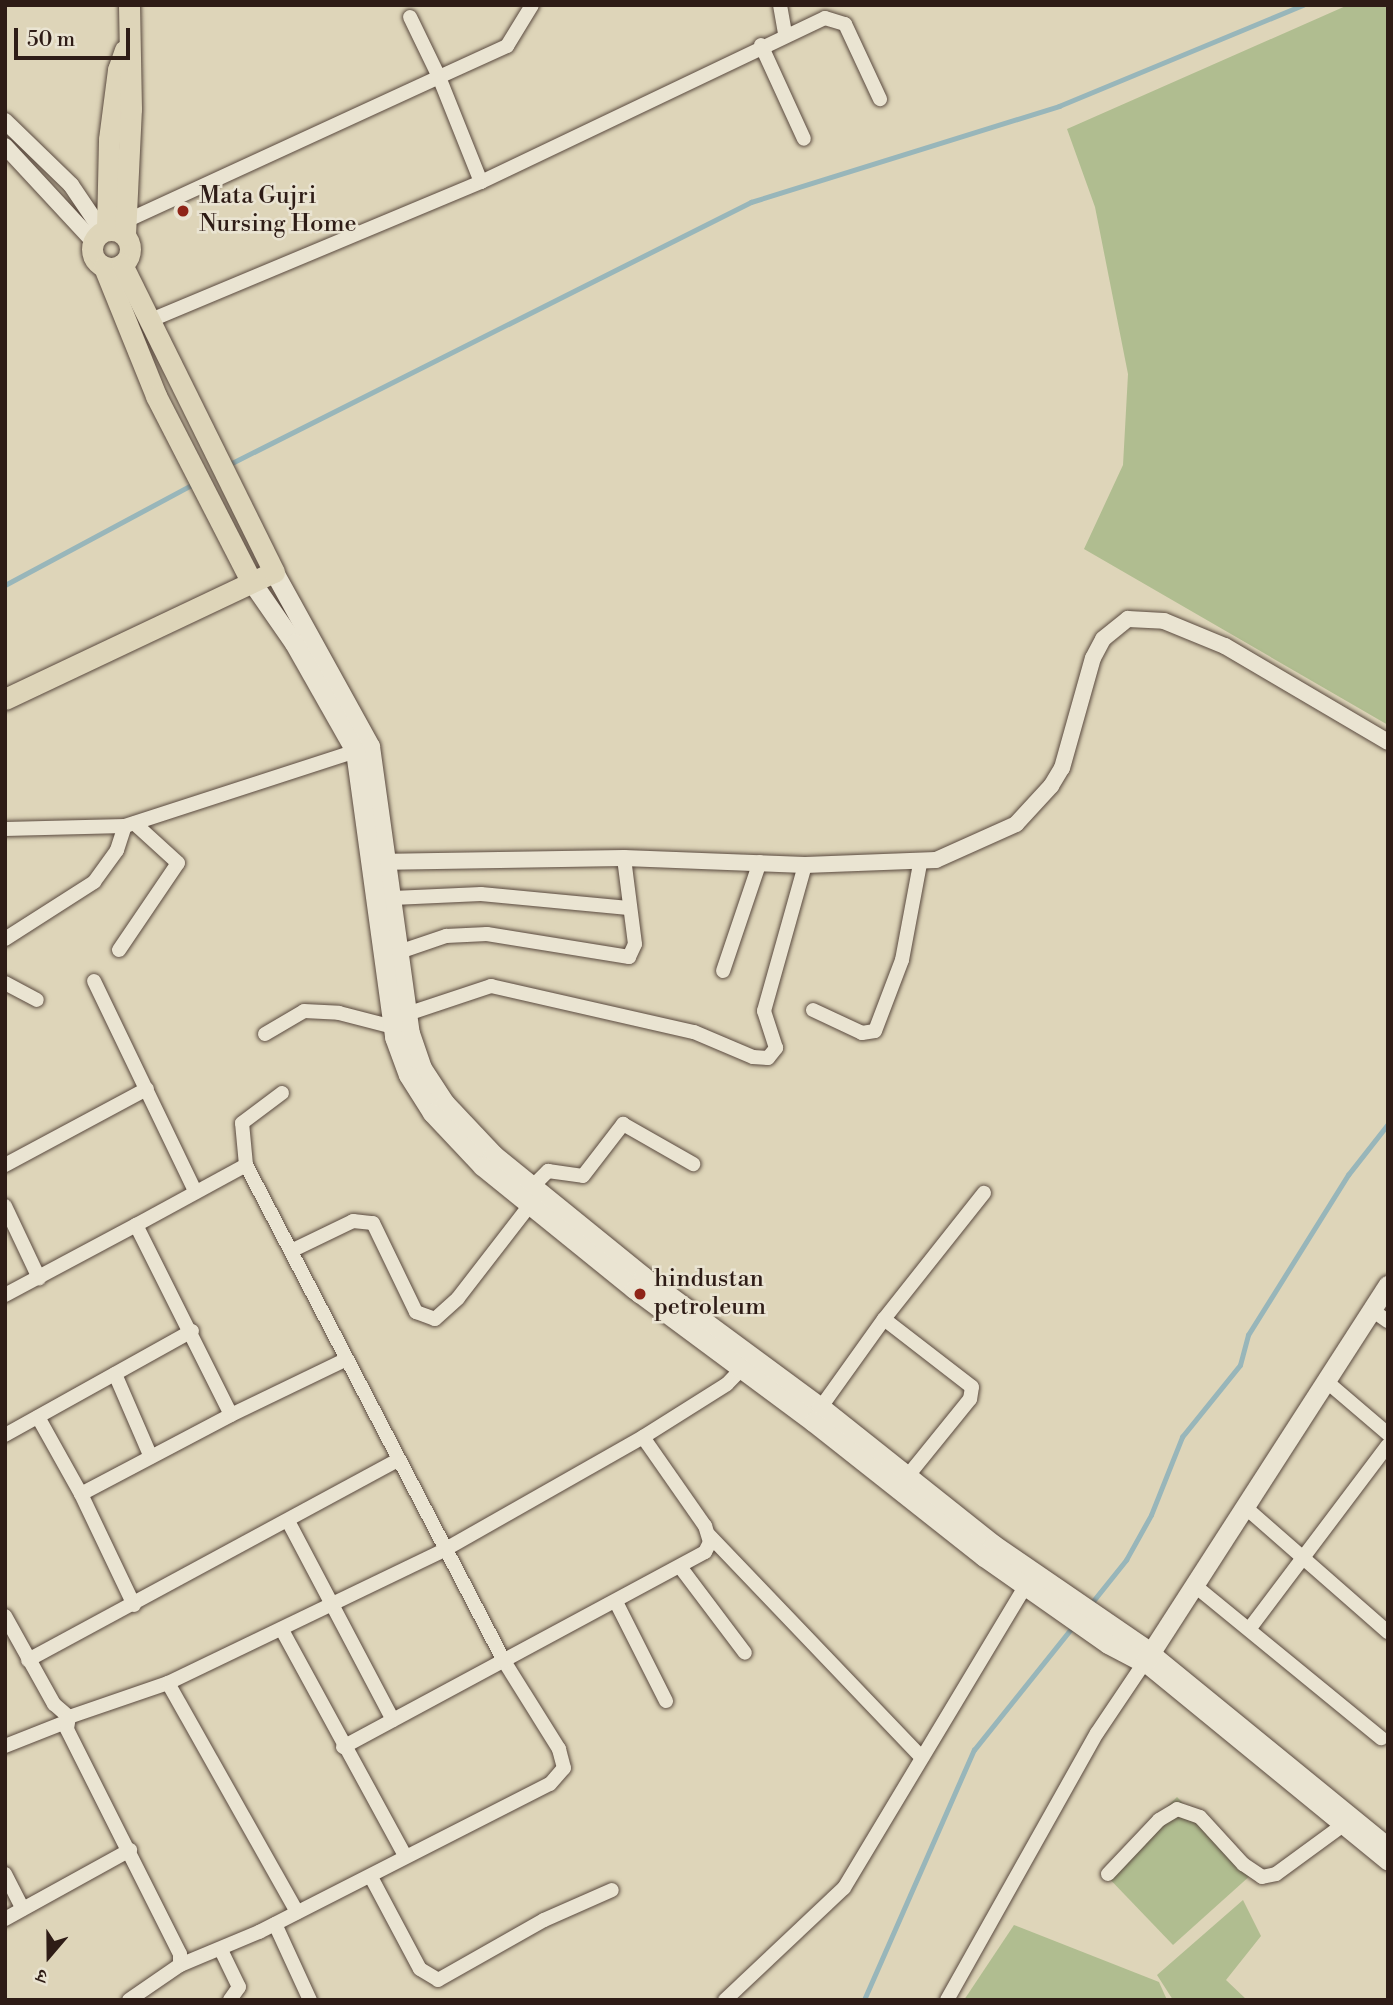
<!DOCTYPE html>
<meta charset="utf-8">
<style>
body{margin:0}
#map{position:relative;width:1393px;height:2005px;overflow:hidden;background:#ded5b9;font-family:"Libre Bodoni","Noto Serif Devanagari",serif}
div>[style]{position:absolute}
.green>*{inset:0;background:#b0bd90}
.stream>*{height:4.5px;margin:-2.25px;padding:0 2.25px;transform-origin:2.25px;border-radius:2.25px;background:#98b6ba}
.roads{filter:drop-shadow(0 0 2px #5a4a3f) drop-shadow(0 0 2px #5a4a3f)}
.minor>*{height:14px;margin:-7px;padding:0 7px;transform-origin:7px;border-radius:7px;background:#eae4d2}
.tertiary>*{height:16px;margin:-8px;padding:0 8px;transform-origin:8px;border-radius:8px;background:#eae4d2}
.secondary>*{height:19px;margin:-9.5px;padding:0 9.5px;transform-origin:9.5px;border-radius:9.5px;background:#eae4d2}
.primary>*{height:21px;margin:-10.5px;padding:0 10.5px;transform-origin:10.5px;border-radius:10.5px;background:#ded5b9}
.primary>.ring{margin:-10.5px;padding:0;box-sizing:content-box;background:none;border:21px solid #ded5b9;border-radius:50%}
.dots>*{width:19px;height:19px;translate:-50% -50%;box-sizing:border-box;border:4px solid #eae4d2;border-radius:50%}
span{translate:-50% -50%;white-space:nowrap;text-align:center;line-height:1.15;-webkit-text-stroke:5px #eae4d2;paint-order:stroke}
.poi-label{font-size:24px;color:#2e1c16}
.left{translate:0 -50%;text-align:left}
.frame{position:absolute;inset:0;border:7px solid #2e1c16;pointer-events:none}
.north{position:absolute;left:14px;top:1921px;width:70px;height:70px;-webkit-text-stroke:5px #eae4d2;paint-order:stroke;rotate:200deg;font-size:19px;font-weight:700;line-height:28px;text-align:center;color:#2e1c16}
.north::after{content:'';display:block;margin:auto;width:24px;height:32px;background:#2e1c16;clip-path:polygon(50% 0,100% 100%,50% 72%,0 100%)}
.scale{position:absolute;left:14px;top:28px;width:116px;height:32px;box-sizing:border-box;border:4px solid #2e1c16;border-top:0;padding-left:9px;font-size:21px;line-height:24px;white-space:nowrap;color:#2e1c16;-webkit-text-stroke:5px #eae4d2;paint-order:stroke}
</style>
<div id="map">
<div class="green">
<div style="clip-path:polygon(1348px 5px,1388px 5px,1388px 725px,1084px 549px,1123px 465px,1128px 374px,1095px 207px,1067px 129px)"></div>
<div style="clip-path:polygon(1177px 1797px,1252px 1874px,1173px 1945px,1102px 1871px)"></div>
<div style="clip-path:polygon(1243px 1900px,1261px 1936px,1226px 1980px,1247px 2000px,1173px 2000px,1157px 1975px)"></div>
<div style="clip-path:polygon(1014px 1925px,1159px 1982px,1167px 2000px,964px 2000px)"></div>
</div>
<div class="stream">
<div style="left:228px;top:465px;width:585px;rotate:-26.7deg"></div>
<div style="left:751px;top:202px;width:323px;rotate:-17.3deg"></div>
<div style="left:1059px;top:106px;width:264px;rotate:-22.5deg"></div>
<div style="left:5px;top:585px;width:216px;rotate:-28.2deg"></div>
<div style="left:1090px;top:1605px;width:58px;rotate:-51.3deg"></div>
<div style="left:1126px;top:1560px;width:51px;rotate:-60.9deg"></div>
<div style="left:1151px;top:1515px;width:84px;rotate:-68.3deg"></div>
<div style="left:1182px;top:1437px;width:92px;rotate:-51.1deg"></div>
<div style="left:1240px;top:1365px;width:31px;rotate:-75deg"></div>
<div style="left:1248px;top:1335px;width:189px;rotate:-58deg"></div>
<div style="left:1348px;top:1175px;width:65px;rotate:-51.9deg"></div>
<div style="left:864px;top:2000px;width:273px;rotate:-66.3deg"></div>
<div style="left:974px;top:1750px;width:160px;rotate:-51.3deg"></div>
</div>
<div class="roads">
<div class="minor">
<div style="left:780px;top:5px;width:29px;rotate:80deg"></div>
<div style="left:410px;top:17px;width:67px;rotate:64.2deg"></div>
<div style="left:439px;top:77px;width:75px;rotate:-24.5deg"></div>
<div style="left:507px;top:46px;width:48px;rotate:-58.6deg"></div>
<div style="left:761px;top:45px;width:103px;rotate:65.4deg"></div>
<div style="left:126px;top:221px;width:345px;rotate:-24.7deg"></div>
<div style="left:439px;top:77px;width:113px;rotate:68.2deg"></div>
<div style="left:151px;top:320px;width:358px;rotate:-22.7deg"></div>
<div style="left:481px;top:182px;width:381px;rotate:-25.5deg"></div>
<div style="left:825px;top:18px;width:21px;rotate:17deg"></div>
<div style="left:845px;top:24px;width:83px;rotate:65deg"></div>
<div style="left:5px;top:829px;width:120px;rotate:-1.4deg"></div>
<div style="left:125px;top:826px;width:249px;rotate:-18deg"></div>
<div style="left:393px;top:898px;width:88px;rotate:-2.6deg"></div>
<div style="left:481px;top:894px;width:148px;rotate:5.4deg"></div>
<div style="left:5px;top:939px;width:106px;rotate:-32.6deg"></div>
<div style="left:94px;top:882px;width:39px;rotate:-54deg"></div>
<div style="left:117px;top:850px;width:25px;rotate:-72deg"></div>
<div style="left:119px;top:950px;width:105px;rotate:-55.9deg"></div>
<div style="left:178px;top:863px;width:59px;rotate:-137.7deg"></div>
<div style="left:399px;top:952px;width:50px;rotate:-18.8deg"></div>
<div style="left:446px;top:936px;width:41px;rotate:-2.8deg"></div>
<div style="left:487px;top:934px;width:144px;rotate:9.2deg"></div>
<div style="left:629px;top:957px;width:14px;rotate:-65deg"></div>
<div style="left:635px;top:944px;width:87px;rotate:-97.3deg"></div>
<div style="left:723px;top:971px;width:115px;rotate:-71.3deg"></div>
<div style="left:94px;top:981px;width:233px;rotate:64.3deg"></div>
<div style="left:5px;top:983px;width:36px;rotate:28deg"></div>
<div style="left:813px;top:1010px;width:54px;rotate:25.1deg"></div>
<div style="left:862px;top:1033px;width:13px;rotate:-9deg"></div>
<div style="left:875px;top:1031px;width:76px;rotate:-69.2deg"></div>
<div style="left:902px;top:960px;width:98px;rotate:-79.4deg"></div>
<div style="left:407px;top:1014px;width:89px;rotate:-18.4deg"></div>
<div style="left:491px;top:986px;width:208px;rotate:12.8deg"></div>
<div style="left:694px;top:1032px;width:64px;rotate:23deg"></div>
<div style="left:753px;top:1057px;width:15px;rotate:4deg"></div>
<div style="left:768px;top:1058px;width:13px;rotate:-51deg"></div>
<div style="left:776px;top:1048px;width:39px;rotate:-108deg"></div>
<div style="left:764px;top:1011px;width:152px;rotate:-74.3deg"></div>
<div style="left:265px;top:1034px;width:45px;rotate:-30.5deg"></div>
<div style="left:304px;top:1011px;width:35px;rotate:3deg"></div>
<div style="left:339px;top:1013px;width:56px;rotate:14.5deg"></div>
<div style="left:5px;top:1165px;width:161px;rotate:-28.2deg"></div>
<div style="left:532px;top:1187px;width:23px;rotate:-45deg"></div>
<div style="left:548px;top:1171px;width:35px;rotate:8deg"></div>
<div style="left:583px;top:1176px;width:66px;rotate:-52.4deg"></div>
<div style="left:623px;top:1124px;width:81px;rotate:29.7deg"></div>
<div style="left:5px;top:1206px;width:80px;rotate:64.7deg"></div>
<div style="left:136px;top:1225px;width:125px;rotate:-28.6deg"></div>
<div style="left:291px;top:1251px;width:69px;rotate:-25.8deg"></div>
<div style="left:353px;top:1221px;width:20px;rotate:6deg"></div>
<div style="left:373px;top:1223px;width:99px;rotate:64.2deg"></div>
<div style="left:416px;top:1312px;width:20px;rotate:20deg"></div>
<div style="left:435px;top:1319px;width:31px;rotate:-42deg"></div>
<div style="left:458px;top:1298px;width:116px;rotate:-52.3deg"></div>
<div style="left:5px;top:1295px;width:149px;rotate:-28.1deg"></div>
<div style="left:136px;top:1225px;width:212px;rotate:63.4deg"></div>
<div style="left:231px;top:1415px;width:127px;rotate:-25.8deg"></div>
<div style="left:1372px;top:1310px;width:19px;rotate:35deg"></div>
<div style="left:884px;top:1319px;width:111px;rotate:37.7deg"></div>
<div style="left:972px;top:1387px;width:12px;rotate:99deg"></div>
<div style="left:970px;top:1399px;width:102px;rotate:129deg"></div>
<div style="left:115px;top:1374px;width:90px;rotate:66.6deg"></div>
<div style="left:1326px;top:1381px;width:82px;rotate:40.5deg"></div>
<div style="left:821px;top:1407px;width:108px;rotate:-54.4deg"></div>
<div style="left:884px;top:1319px;width:161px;rotate:-51.6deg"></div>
<div style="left:38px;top:1417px;width:88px;rotate:60.8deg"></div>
<div style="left:81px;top:1494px;width:123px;rotate:64.5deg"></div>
<div style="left:5px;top:1435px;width:214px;rotate:-29.1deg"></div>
<div style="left:81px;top:1494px;width:170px;rotate:-27.8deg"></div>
<div style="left:1245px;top:1507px;width:190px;rotate:41.2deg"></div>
<div style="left:288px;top:1521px;width:225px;rotate:62.2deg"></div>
<div style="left:709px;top:1535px;width:308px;rotate:46.3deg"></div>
<div style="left:681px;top:1568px;width:106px;rotate:53deg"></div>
<div style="left:1194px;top:1585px;width:242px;rotate:39.3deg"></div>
<div style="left:616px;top:1602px;width:111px;rotate:63.2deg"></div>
<div style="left:5px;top:1616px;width:101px;rotate:60.9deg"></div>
<div style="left:54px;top:1704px;width:20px;rotate:41deg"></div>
<div style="left:1250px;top:1628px;width:229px;rotate:-53deg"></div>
<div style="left:282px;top:1630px;width:257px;rotate:61.4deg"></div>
<div style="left:28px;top:1660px;width:421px;rotate:-28.4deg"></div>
<div style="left:168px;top:1683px;width:263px;rotate:60.6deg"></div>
<div style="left:5px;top:1746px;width:66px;rotate:-21.5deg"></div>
<div style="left:343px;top:1747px;width:411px;rotate:-28.3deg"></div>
<div style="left:705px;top:1552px;width:11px;rotate:-63deg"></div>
<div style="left:710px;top:1542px;width:17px;rotate:-107deg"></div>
<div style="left:705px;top:1526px;width:108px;rotate:-124.9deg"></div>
<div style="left:5px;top:1874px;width:39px;rotate:63deg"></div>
<div style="left:1108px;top:1874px;width:74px;rotate:-46.6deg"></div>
<div style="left:1159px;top:1820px;width:21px;rotate:-31deg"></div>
<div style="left:1177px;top:1809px;width:24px;rotate:19deg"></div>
<div style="left:1200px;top:1817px;width:64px;rotate:47.5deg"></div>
<div style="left:1243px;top:1864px;width:23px;rotate:34deg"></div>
<div style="left:1262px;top:1877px;width:14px;rotate:-12deg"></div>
<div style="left:1276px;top:1874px;width:83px;rotate:-36.2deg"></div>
<div style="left:371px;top:1877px;width:104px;rotate:62deg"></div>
<div style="left:420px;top:1969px;width:21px;rotate:31deg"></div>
<div style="left:438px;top:1980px;width:122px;rotate:-29.5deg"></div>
<div style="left:544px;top:1920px;width:74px;rotate:-23.8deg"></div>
<div style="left:5px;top:1919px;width:143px;rotate:-28.9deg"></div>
<div style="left:275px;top:1924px;width:84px;rotate:65.3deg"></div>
<div style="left:221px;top:1950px;width:41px;rotate:64.1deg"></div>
<div style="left:239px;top:1987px;width:16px;rotate:125deg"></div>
<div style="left:180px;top:1965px;width:11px;rotate:-90deg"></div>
<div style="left:180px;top:1954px;width:252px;rotate:-116.7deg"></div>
<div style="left:67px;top:1729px;width:12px;rotate:-81deg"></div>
<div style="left:69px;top:1717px;width:105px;rotate:-19deg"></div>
<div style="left:168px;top:1683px;width:309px;rotate:-25.7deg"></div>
<div style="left:446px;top:1549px;width:227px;rotate:-29.6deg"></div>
<div style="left:643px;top:1437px;width:99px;rotate:-32.2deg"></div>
<div style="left:727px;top:1384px;width:29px;rotate:-46deg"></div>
<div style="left:129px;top:2000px;width:62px;rotate:-34.5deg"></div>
<div style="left:180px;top:1965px;width:86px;rotate:-22.7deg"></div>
<div style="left:259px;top:1932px;width:326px;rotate:-27deg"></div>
<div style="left:550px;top:1784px;width:21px;rotate:-49deg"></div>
<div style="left:564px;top:1768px;width:20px;rotate:-105deg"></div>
<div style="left:559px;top:1749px;width:104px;rotate:-122deg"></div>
<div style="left:504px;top:1661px;width:559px;rotate:-117.48deg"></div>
<div style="left:246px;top:1165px;width:42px;rotate:-95.4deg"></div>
<div style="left:242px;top:1123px;width:50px;rotate:-36.9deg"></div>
<div style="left:725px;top:2000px;width:163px;rotate:-43.3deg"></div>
<div style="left:844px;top:1888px;width:351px;rotate:-59deg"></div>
<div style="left:947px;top:2000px;width:306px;rotate:-60.7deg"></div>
<div style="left:1097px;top:1733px;width:84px;rotate:-56.1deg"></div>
</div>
<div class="tertiary">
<div style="left:5px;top:121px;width:92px;rotate:44.1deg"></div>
<div style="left:71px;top:185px;width:55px;rotate:56deg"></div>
<div style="left:5px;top:146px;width:129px;rotate:47.2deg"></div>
<div style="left:375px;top:862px;width:249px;rotate:-0.9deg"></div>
<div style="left:624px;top:858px;width:181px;rotate:2.2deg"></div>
<div style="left:805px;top:865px;width:131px;rotate:-2.2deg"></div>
<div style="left:936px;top:860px;width:88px;rotate:-24.2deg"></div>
<div style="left:1016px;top:824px;width:52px;rotate:-47.4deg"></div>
<div style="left:1051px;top:786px;width:21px;rotate:-59deg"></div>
<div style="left:1062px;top:768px;width:114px;rotate:-74.3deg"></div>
<div style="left:1093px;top:658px;width:21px;rotate:-62deg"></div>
<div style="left:1103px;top:639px;width:32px;rotate:-39deg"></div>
<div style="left:1128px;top:619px;width:36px;rotate:3deg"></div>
<div style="left:1164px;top:621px;width:66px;rotate:22.3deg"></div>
<div style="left:1225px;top:646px;width:189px;rotate:30.5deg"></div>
<div style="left:1151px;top:1652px;width:306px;rotate:39.2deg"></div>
<div style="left:1144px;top:1663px;width:315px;rotate:39.3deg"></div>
</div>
<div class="secondary">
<div style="left:274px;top:572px;width:199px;rotate:61.1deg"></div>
<div style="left:370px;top:746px;width:290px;rotate:82.1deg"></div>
<div style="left:410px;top:1033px;width:37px;rotate:71deg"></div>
<div style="left:422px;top:1068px;width:42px;rotate:56.7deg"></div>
<div style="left:445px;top:1103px;width:70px;rotate:46.7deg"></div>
<div style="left:493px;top:1154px;width:193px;rotate:39.1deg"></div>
<div style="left:643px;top:1276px;width:221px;rotate:36.4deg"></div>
<div style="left:821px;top:1407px;width:220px;rotate:38.5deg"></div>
<div style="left:993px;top:1544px;width:191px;rotate:34.4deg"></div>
<div style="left:251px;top:581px;width:75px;rotate:55.3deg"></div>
<div style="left:294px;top:643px;width:124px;rotate:60.5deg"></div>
<div style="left:355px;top:751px;width:289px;rotate:82.2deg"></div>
<div style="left:394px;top:1037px;width:40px;rotate:69.8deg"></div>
<div style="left:408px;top:1075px;width:45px;rotate:57.7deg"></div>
<div style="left:432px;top:1113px;width:73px;rotate:46.7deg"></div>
<div style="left:482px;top:1166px;width:196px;rotate:39deg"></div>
<div style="left:634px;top:1289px;width:223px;rotate:36.6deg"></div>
<div style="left:813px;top:1422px;width:218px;rotate:38.3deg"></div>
<div style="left:984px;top:1557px;width:151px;rotate:35.1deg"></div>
<div style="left:1108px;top:1644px;width:41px;rotate:27.8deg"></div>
<div style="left:1144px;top:1663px;width:450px;rotate:-57.2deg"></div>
</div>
<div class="primary">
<div style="left:107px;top:229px;width:90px;rotate:-88.7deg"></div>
<div style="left:109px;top:139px;width:70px;rotate:-82.6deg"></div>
<div style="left:118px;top:70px;width:21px;rotate:-71deg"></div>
<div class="ring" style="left:92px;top:230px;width:17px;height:17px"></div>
<div style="left:125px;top:235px;width:126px;rotate:-87.3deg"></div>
<div style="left:131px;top:109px;width:104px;rotate:-91.1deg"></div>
<div style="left:104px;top:267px;width:139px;rotate:68deg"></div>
<div style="left:156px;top:396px;width:208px;rotate:62.8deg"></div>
<div style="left:5px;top:699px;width:297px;rotate:-25.3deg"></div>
<div style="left:274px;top:572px;width:343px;rotate:-116.3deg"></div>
</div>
</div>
<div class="dots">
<div style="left:183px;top:211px;background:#8f2418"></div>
<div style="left:640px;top:1294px;background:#8f2418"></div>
</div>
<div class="poi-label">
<span class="left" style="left:199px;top:211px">Mata Gujri<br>Nursing Home</span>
<span class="left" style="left:654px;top:1294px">hindustan<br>petroleum</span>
</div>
<div class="frame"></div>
<div class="north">उ</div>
<div class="scale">50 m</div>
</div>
